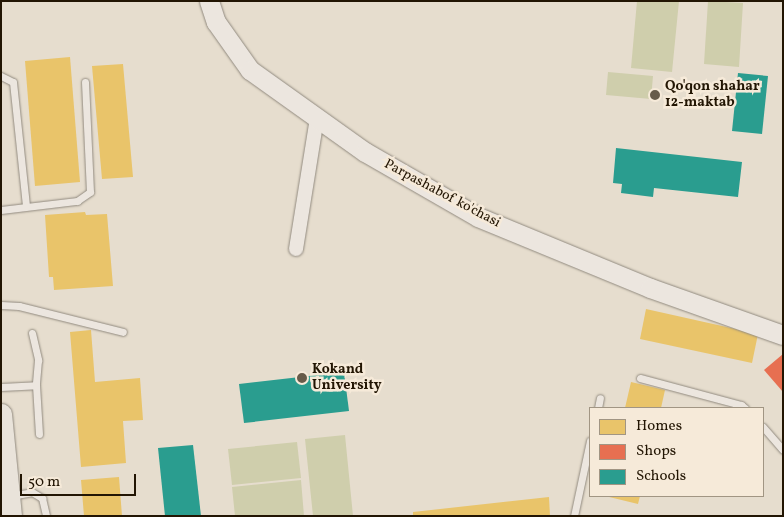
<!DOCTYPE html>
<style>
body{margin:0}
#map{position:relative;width:784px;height:517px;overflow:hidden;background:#e6ddce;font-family:Vollkorn,serif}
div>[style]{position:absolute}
.green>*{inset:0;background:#cfceac}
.homes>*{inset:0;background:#e9c46a}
.shops>*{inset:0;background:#e76f51}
.schools>*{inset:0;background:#2a9d8f}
.roads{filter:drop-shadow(0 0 1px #918a7f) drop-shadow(0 0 1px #918a7f)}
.lane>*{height:7px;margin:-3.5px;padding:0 3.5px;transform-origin:3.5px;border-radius:3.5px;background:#ece6df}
.street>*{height:14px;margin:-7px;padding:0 7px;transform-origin:7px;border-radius:7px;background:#ece6df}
.secondary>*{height:19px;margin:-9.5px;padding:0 9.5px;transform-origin:9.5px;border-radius:9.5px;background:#ece6df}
.primary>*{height:21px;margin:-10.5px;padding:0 10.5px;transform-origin:10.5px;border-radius:10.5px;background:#e9e3da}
.dots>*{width:14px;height:14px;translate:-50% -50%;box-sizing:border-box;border:2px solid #f6ead9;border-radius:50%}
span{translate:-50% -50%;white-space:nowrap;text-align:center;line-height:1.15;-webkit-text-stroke:5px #f6ead9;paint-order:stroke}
.poi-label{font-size:14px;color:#221503;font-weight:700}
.left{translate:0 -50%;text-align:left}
.street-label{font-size:14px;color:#221503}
.frame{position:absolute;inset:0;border:2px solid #221503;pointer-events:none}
.legend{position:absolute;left:589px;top:407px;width:175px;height:90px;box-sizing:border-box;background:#f6ead9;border:1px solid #a19583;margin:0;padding:6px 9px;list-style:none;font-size:15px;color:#221503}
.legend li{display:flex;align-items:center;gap:10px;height:25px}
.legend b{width:25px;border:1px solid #a19583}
.scale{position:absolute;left:20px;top:474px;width:116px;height:22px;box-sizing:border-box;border:2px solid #221503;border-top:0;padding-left:6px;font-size:15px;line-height:18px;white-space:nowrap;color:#221503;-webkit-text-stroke:4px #f6ead9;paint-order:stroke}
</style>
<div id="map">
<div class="green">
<div style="clip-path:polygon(637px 1px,679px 1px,672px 72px,631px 68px)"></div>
<div style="clip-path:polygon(708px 1px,743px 3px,739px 67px,704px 64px)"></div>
<div style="clip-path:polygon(608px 72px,653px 76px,651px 99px,606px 95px)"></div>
<div style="clip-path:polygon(345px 435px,353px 516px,313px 516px,305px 439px)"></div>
<div style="clip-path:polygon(297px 442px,301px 478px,232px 485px,228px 449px)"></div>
<div style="clip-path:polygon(301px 480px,304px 516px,235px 516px,232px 487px)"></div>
</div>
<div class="homes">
<div style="clip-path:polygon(70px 57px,80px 182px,35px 186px,25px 61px)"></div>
<div style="clip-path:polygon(123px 64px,133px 177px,102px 179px,92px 66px)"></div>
<div style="clip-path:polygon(85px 212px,86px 215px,107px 214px,113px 286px,54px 290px,53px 277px,49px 277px,45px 215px)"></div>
<div style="clip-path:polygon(646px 309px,758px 334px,752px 363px,640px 339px)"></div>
<div style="clip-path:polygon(91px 330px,95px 382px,140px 378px,143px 420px,123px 421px,126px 463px,81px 467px,70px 332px)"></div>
<div style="clip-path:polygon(631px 382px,665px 390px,661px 408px,625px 408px)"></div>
<div style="clip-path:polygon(119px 477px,122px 516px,84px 516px,81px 480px)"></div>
<div style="clip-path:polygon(605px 496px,640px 496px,638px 504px)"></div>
<div style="clip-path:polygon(549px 497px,550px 516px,413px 516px,413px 512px)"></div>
</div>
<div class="shops">
<div style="clip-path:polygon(783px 354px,783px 392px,764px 370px)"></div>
</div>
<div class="schools">
<div style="clip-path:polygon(738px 73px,768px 76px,762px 134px,732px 131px)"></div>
<div style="clip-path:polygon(616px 148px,742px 162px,738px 197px,654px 188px,653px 197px,621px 193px,622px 184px,613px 183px)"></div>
<div style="clip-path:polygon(344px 372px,349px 411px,244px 423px,239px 384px)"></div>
<div style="clip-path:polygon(193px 445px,201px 516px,165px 516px,158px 448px)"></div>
</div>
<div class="roads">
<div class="lane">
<div style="left:1px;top:76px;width:13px;rotate:27deg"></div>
<div style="left:13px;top:82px;width:125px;rotate:84deg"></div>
<div style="left:1px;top:210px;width:77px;rotate:-6.8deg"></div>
<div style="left:77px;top:201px;width:16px;rotate:-35deg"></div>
<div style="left:90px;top:192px;width:110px;rotate:-92.6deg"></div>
<div style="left:1px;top:305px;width:18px;rotate:3deg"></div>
<div style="left:19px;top:306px;width:107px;rotate:14deg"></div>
<div style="left:32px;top:333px;width:28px;rotate:77deg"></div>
<div style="left:38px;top:360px;width:25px;rotate:95deg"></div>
<div style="left:640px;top:378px;width:105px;rotate:15deg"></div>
<div style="left:741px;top:405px;width:5px;rotate:37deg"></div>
<div style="left:1px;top:387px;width:35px;rotate:-3deg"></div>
<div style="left:36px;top:385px;width:49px;rotate:86.5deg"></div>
<div style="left:598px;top:408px;width:10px;rotate:-79deg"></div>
<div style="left:763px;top:427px;width:30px;rotate:49deg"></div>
<div style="left:10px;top:496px;width:22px;rotate:-10deg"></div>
<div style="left:32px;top:492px;width:12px;rotate:31deg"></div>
<div style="left:42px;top:498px;width:18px;rotate:77deg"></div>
<div style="left:574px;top:516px;width:77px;rotate:-78deg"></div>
</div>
<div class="street">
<div style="left:296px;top:249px;width:133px;rotate:-80.9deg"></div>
</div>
<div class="secondary">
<div style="left:209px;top:1px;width:22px;rotate:72deg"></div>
<div style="left:216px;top:22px;width:59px;rotate:54.7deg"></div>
<div style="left:250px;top:70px;width:141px;rotate:35.5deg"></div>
<div style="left:365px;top:152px;width:130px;rotate:29.9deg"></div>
<div style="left:478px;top:217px;width:186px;rotate:22.4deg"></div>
<div style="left:650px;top:288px;width:141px;rotate:19.5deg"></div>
</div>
<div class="primary">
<div style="left:1px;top:414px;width:102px;rotate:84.4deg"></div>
</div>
</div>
<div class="dots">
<div style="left:655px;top:95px;background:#675b4a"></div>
<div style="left:302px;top:378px;background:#675b4a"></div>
</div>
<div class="poi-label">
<span class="left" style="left:665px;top:95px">Qo'qon shahar<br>12-maktab</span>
<span class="left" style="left:312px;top:378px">Kokand<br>University</span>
</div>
<div class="street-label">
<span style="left:442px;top:194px;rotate:28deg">Parpashabof ko'chasi</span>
</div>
<div class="frame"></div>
<ul class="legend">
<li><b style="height:14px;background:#e9c46a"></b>Homes</li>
<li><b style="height:14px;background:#e76f51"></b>Shops</li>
<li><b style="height:14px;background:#2a9d8f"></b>Schools</li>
</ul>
<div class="scale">50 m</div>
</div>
